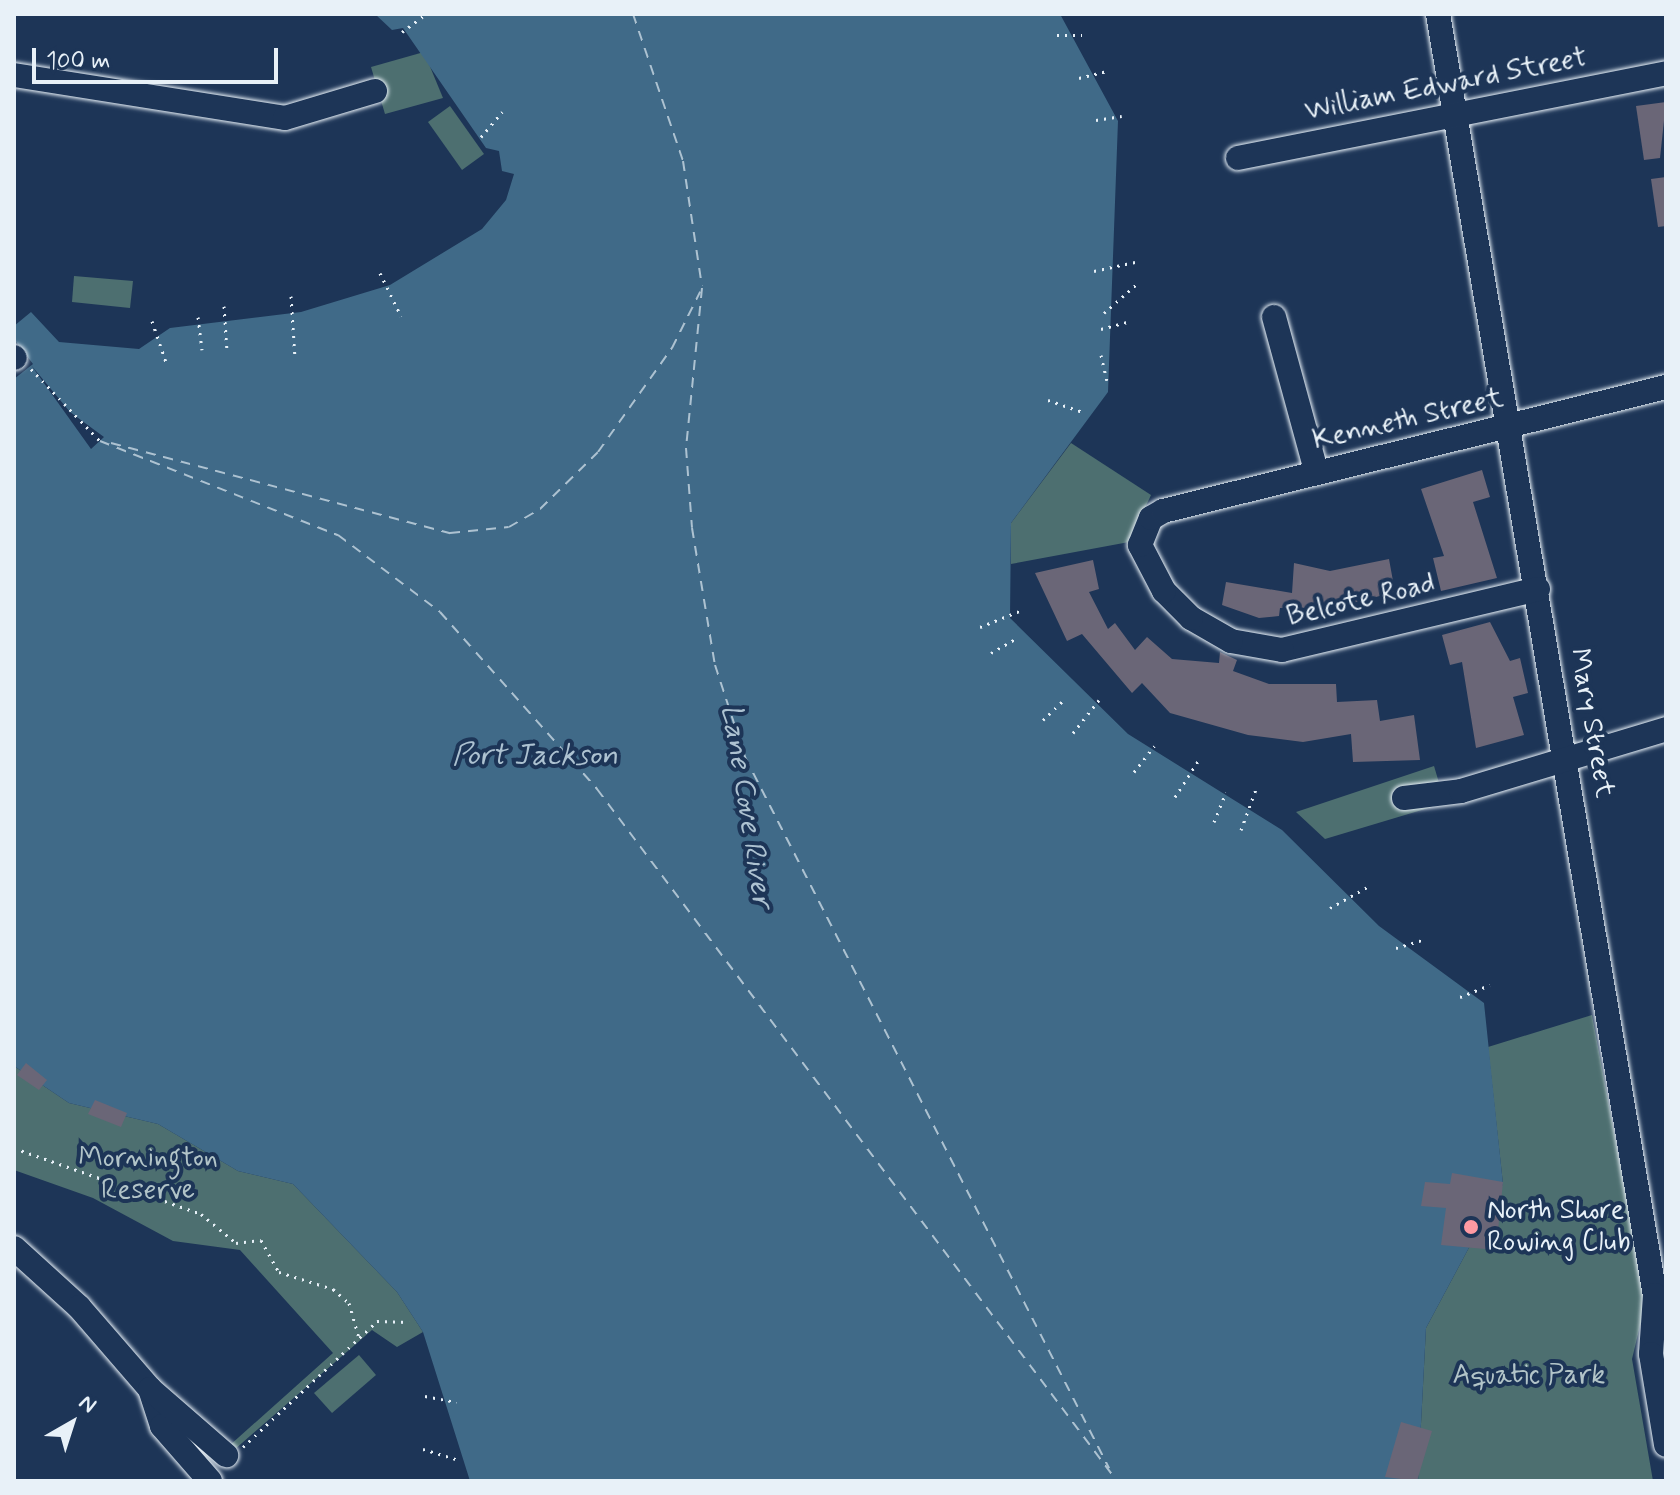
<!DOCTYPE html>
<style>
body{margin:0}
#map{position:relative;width:1680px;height:1495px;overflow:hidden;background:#1d3557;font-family:Mynerve,sans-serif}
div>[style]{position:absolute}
.green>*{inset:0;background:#4d6f70}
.water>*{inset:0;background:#406a88}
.pier>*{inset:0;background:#1d3557}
.ferry>*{height:2px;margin-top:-1px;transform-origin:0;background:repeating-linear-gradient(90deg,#adc2d1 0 10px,transparent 0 18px)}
.building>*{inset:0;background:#6a6677}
.path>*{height:3px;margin-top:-1.5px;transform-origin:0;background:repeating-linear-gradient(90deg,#e8f1f8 0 2px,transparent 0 8px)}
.roads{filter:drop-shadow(0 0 2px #e8f1f8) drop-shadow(0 0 2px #e8f1f8)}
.minor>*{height:24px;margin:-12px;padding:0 12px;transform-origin:12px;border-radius:12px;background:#1d3557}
.dots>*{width:22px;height:22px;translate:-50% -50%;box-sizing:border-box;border:4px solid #1d3557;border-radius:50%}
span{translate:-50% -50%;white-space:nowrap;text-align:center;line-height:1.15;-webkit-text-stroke:8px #1d3557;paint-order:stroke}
.street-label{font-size:28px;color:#e8f1f8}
.park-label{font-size:28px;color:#b2c4c8}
.poi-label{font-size:28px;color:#e8f1f8}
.left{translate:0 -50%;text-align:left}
.water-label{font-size:30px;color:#adc2d1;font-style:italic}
.frame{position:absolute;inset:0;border:16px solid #e8f1f8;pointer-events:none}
.north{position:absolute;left:32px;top:1383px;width:80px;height:80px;-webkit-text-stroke:6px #1d3557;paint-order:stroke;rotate:39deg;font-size:22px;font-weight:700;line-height:32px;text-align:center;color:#e8f1f8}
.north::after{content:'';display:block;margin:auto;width:28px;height:36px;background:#e8f1f8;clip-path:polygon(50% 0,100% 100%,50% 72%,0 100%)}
.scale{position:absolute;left:32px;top:48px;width:246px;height:36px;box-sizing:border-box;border:4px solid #e8f1f8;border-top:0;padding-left:10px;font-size:24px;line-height:28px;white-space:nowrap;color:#e8f1f8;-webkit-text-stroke:6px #1d3557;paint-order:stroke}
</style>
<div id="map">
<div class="green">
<div style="clip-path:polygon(424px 52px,443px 98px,385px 114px,371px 67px)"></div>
<div style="clip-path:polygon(450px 106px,484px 154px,462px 170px,428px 122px)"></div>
<div style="clip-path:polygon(74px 276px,133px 281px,130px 308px,72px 302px)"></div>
<div style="clip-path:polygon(1071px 443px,1151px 495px,1129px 542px,1011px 564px,1011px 523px)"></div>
<div style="clip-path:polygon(1434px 766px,1445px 803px,1325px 839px,1296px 812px)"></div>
<div style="clip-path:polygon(1592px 1015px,1646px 1301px,1632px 1359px,1653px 1481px,1418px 1481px,1426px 1328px,1503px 1184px,1488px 1047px)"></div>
<div style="clip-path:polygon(14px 1066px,69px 1103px,158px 1124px,238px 1171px,293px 1184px,397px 1292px,423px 1332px,397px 1347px,372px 1330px,234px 1450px,229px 1446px,333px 1353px,240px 1250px,173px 1241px,93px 1198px,14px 1170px)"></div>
<div style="clip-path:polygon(359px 1355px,376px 1375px,332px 1413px,314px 1393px)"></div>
</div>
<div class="water">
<div style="clip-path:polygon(375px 14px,1060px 14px,1118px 121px,1108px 392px,1011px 523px,1010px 618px,1128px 734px,1282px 830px,1379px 926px,1484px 1003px,1503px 1184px,1426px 1328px,1418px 1481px,470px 1481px,423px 1332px,397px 1292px,293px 1184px,238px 1171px,158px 1124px,69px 1103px,14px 1066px,14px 379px,33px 364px,14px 339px,14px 326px,31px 312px,59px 342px,139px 349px,170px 328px,301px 312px,390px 285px,482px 229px,506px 200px,514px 174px,502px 171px,499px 151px,486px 148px,403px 28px,392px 30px)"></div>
</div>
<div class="pier">
<div style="clip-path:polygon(31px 365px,70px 412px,104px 437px,91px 449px)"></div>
</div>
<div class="ferry">
<div style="left:633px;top:14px;width:155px;rotate:71.2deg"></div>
<div style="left:683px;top:161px;width:126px;rotate:81.4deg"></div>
<div style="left:702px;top:288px;width:161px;rotate:95.7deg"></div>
<div style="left:686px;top:448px;width:80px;rotate:85.7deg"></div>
<div style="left:692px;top:528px;width:139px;rotate:80.5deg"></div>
<div style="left:715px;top:665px;width:97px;rotate:71.9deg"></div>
<div style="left:745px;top:757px;width:799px;rotate:62.89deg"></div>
<div style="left:100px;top:441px;width:256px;rotate:21.6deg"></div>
<div style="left:338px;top:535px;width:128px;rotate:37deg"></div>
<div style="left:440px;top:612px;width:237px;rotate:48.4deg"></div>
<div style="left:597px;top:789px;width:866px;rotate:53.08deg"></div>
<div style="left:111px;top:443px;width:351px;rotate:14.9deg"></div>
<div style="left:450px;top:533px;width:59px;rotate:-5.8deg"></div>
<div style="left:509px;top:527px;width:36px;rotate:-30deg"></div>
<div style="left:540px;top:509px;width:81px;rotate:-44.5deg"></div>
<div style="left:598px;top:452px;width:128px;rotate:-54.6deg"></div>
<div style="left:672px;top:348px;width:63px;rotate:-63.4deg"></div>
</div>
<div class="building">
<div style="clip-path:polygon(1666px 102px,1660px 158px,1644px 160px,1636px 106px)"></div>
<div style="clip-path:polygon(1666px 177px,1666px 226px,1658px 227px,1651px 179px)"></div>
<div style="clip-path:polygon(1482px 470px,1490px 497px,1473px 502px,1497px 578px,1441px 591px,1433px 558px,1444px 556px,1421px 489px)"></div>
<div style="clip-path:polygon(1389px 559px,1395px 592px,1334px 608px,1280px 608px,1279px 616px,1259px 618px,1222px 605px,1226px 582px,1292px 593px,1294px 563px,1330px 571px)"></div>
<div style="clip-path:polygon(1093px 560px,1099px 589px,1089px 592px,1108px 629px,1115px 623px,1135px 650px,1147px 637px,1172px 659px,1219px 663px,1220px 652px,1237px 660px,1233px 671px,1269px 684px,1336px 684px,1337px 702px,1377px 700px,1380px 721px,1414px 715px,1420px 760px,1353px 762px,1351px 734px,1303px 742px,1248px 735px,1170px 713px,1142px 683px,1132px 693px,1082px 634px,1067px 641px,1035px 573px)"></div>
<div style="clip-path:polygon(1490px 622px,1510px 661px,1520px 658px,1528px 693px,1513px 697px,1524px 735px,1476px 748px,1462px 662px,1450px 665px,1442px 635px)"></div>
<div style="clip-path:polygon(26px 1063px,47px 1080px,39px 1090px,17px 1075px)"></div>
<div style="clip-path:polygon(95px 1100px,127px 1113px,121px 1127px,88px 1114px)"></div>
<div style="clip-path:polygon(1452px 1173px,1503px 1182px,1496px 1250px,1441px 1245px,1446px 1208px,1421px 1206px,1425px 1182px,1450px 1184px)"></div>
<div style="clip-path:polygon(1401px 1422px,1432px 1431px,1417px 1481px,1385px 1477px)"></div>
</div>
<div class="path">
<div style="left:402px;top:32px;width:30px;rotate:-37deg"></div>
<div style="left:1057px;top:35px;width:25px"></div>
<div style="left:1079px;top:78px;width:30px;rotate:-14deg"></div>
<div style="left:1096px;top:120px;width:26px;rotate:-9deg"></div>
<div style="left:481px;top:137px;width:33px;rotate:-50deg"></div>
<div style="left:1094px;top:271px;width:42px;rotate:-12.4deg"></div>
<div style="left:380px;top:273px;width:48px;rotate:64deg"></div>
<div style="left:291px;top:296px;width:62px;rotate:86.3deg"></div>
<div style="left:224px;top:306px;width:45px;rotate:86.2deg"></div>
<div style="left:1104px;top:313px;width:47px;rotate:-41.5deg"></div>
<div style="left:198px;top:317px;width:33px;rotate:83deg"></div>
<div style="left:152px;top:321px;width:46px;rotate:71.2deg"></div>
<div style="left:1101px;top:329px;width:30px;rotate:-15deg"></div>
<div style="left:1101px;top:355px;width:26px;rotate:77deg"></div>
<div style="left:31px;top:369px;width:100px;rotate:46.2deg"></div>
<div style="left:1048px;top:400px;width:36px;rotate:19deg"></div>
<div style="left:980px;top:627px;width:45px;rotate:-22deg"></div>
<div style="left:991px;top:653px;width:30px;rotate:-30deg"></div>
<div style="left:1043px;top:720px;width:29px;rotate:-44deg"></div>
<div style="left:1073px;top:733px;width:42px;rotate:-51.8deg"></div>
<div style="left:1134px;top:772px;width:33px;rotate:-52deg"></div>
<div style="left:1175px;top:797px;width:46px;rotate:-57.3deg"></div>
<div style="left:1214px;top:822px;width:32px;rotate:-68deg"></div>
<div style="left:1241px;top:830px;width:44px;rotate:-69.9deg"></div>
<div style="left:1330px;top:908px;width:47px;rotate:-29.3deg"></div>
<div style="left:1396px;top:948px;width:27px;rotate:-17deg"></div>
<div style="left:1460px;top:997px;width:32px;rotate:-22deg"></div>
<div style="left:14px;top:1148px;width:198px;rotate:19.4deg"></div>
<div style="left:201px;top:1214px;width:45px;rotate:39.6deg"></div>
<div style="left:236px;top:1243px;width:25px;rotate:-7deg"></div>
<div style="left:261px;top:1240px;width:37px;rotate:61deg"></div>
<div style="left:279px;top:1272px;width:57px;rotate:17.5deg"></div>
<div style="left:333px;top:1289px;width:21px;rotate:41deg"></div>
<div style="left:349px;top:1303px;width:37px;rotate:74deg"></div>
<div style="left:425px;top:1396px;width:32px;rotate:11deg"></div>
<div style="left:243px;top:1447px;width:184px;rotate:-43.2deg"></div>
<div style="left:377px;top:1321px;width:32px;rotate:2deg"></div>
<div style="left:423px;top:1449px;width:37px;rotate:17deg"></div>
</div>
<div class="roads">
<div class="minor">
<div style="left:1438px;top:14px;width:1299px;rotate:80.39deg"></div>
<div style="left:1655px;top:1295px;width:59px;rotate:93.9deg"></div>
<div style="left:1651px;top:1354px;width:92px;rotate:80.6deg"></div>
<div style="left:14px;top:75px;width:274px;rotate:9deg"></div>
<div style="left:285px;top:118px;width:94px;rotate:-16.7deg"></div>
<div style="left:1238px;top:158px;width:436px;rotate:-11.2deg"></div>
<div style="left:1274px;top:317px;width:160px;rotate:74.7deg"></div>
<div style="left:14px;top:357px;width:1px;rotate:45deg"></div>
<div style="left:1538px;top:589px;width:263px;rotate:166.6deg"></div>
<div style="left:1282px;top:650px;width:52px;rotate:-170deg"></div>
<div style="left:1231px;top:641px;width:46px;rotate:-150.1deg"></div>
<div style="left:1191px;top:618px;width:38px;rotate:-135deg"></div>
<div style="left:1164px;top:591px;width:52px;rotate:-117.6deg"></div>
<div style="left:1140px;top:545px;width:29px;rotate:-68deg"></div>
<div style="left:1151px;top:518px;width:14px;rotate:-30deg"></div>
<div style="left:1163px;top:511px;width:518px;rotate:-13.85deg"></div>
<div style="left:1404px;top:798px;width:57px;rotate:-7deg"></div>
<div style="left:1461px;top:791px;width:214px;rotate:-16.8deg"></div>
<div style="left:14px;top:1248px;width:88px;rotate:42.2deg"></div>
<div style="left:79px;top:1307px;width:108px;rotate:49.1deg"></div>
<div style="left:150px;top:1389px;width:39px;rotate:72deg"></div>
<div style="left:162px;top:1426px;width:73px;rotate:48.9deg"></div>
<div style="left:150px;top:1389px;width:101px;rotate:41deg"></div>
</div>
</div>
<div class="dots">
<div style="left:1471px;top:1227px;background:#ff9aa2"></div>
</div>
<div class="street-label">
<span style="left:1446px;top:85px;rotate:-11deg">William Edward Street</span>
<span style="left:1408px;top:420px;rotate:-13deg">Kenneth Street</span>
<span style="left:1361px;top:601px;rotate:-13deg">Belcote Road</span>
<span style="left:1591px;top:723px;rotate:80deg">Mary Street</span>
</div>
<div class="park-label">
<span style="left:148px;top:1175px">Mornington<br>Reserve</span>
<span style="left:1529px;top:1376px">Aquatic Park</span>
</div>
<div class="poi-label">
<span class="left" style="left:1487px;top:1227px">North Shore<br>Rowing Club</span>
</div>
<div class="water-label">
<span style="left:535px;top:756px">Port Jackson</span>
<span style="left:746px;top:806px;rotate:81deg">Lane Cove River</span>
</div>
<div class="frame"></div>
<div class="north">N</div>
<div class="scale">100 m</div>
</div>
